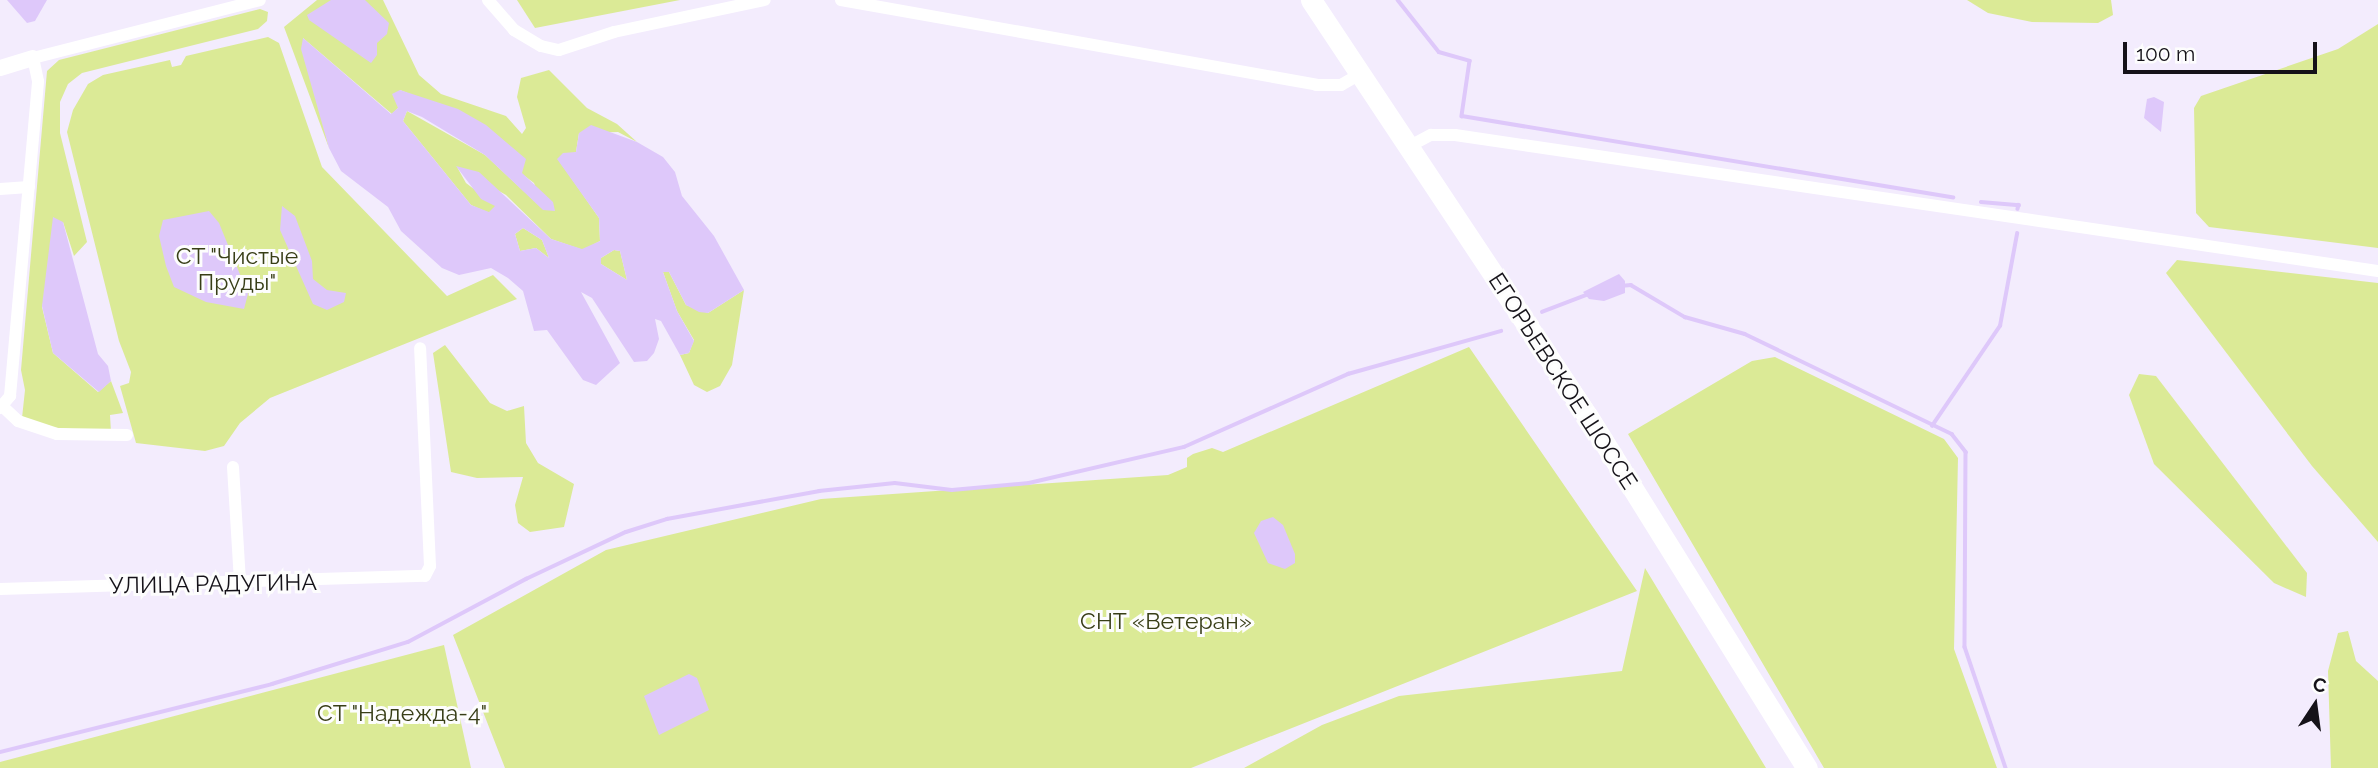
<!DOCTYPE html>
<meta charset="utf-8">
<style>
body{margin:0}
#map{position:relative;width:2378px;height:768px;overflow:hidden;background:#f3ecfd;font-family:Raleway,sans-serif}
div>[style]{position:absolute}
.green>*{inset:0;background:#dbea96}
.water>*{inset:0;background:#dec8fa}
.stream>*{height:3.5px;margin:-1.75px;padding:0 1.75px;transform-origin:1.75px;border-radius:1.75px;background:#dec8fa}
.minor>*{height:12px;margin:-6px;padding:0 6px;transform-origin:6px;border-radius:6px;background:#fff}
.tertiary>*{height:16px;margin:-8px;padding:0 8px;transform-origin:8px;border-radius:8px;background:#fff}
.primary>*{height:21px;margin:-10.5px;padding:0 10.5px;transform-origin:10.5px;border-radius:10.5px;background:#fff}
span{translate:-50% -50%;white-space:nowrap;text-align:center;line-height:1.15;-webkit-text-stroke:6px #fdfdfd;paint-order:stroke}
.park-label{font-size:23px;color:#383e17}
.street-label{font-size:23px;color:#151219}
.north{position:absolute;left:2280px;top:670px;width:70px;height:70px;-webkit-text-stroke:5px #fdfdfd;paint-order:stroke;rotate:13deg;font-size:19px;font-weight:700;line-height:28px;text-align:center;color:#151219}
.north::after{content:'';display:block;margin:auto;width:24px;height:32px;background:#151219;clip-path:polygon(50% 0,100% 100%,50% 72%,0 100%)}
.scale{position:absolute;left:2123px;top:42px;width:194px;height:32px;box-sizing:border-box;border:4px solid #151219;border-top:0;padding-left:9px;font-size:21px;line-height:24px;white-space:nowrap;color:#151219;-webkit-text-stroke:5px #fdfdfd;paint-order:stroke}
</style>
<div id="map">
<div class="green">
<div style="clip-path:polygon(317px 0,383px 0,419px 75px,441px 94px,506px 116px,522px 134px,526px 128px,517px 97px,521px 78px,549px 70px,587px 108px,617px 124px,637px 142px,618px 132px,579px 133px,576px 152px,558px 159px,599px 218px,600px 241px,583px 250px,551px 239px,506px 195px,457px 167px,466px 183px,496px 206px,489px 213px,471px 205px,403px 121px,407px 111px,485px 155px,543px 209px,534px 183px,422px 99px,400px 90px,398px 108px,392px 114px,303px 38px,329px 148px,284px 27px)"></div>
<div style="clip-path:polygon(517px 0,680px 0,535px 28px)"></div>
<div style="clip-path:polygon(1967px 0,2111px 0,2113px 15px,2098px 23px,2032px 22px,1988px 13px)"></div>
<div style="clip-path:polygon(260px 9px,268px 12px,267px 21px,258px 29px,82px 73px,68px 84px,60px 102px,60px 133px,87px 242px,74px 256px,63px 222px,42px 307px,53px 353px,98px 392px,111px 381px,123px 413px,110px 415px,111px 432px,46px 427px,22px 418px,25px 390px,21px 370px,47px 71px,59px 60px)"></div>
<div style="clip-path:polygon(2378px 24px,2378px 248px,2209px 227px,2196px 213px,2194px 108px,2201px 96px,2338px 49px)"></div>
<div style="clip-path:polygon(268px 37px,279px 43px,322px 167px,447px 296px,493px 275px,517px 299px,270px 398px,240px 423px,224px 446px,205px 451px,136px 443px,120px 386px,129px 383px,131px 372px,119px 341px,67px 132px,73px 110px,88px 84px,103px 75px,170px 60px,172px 67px,181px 65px,186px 56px)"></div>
<div style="clip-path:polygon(523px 228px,542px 240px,549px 258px,536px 248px,520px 251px,515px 234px)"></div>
<div style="clip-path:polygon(614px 250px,620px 251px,627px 280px,601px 264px,601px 258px)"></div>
<div style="clip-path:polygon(2177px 260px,2378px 283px,2378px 542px,2312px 466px,2166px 273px)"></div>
<div style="clip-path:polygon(663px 272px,669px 272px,686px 305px,708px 313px,744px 290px,732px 365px,720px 386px,707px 392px,694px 385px,680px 355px,689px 353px,694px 340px,677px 311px)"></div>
<div style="clip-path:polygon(445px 345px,490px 403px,507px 411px,524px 406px,526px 443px,538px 463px,574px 484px,564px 527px,530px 532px,518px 523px,515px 505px,523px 477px,477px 478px,451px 472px,433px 353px)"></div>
<div style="clip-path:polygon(1469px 347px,1637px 591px,1191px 768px,505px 768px,453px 635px,606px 550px,821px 499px,1168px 475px,1187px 467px,1187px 458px,1193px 454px,1212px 448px,1223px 452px)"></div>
<div style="clip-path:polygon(1775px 357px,1944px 439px,1958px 458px,1954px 649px,1997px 768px,1824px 768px,1628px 434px,1752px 361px)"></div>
<div style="clip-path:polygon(2139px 374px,2156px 376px,2307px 573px,2306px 597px,2274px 583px,2154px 464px,2129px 395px)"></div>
<div style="clip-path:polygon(1645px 568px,1766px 768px,1244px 768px,1322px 725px,1399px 696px,1622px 671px)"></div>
<div style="clip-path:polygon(2348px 631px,2356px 661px,2378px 681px,2378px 768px,2331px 768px,2328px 671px,2338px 633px)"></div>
<div style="clip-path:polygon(444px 645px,471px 768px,0 768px,0 762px)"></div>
</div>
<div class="water">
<div style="clip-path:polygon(7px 0,47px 0,35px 21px,27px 23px)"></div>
<div style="clip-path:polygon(331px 0,365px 0,389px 23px,387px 34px,377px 43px,377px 55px,371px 63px,309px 20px,307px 15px)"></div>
<div style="clip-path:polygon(evenodd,303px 38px,391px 114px,398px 108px,392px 94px,400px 90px,458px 109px,486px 125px,526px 159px,522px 173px,553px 202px,555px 211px,543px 210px,485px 155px,422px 117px,407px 111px,403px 121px,471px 205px,489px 212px,495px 206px,481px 199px,456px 166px,479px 172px,551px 239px,582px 249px,600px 241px,599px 218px,557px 159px,563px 153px,576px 152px,579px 133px,591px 125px,637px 142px,663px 157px,675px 172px,682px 196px,714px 236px,744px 290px,708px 313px,699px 312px,686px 305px,669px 272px,663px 272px,677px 311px,694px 341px,689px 353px,680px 355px,661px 321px,655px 319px,659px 339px,654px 353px,647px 361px,634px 362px,592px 298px,581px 292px,620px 363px,596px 385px,583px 380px,547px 330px,534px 331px,523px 291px,508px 278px,491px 268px,459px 275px,442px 268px,401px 231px,388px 207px,341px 171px,329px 148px,301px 49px,303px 38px,523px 228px,542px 240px,549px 258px,536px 248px,520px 251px,515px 234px,523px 228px,303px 38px,614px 250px,620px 251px,627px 280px,601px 264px,601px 258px,614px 250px)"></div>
<div style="clip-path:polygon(2154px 97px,2164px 102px,2161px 132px,2144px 118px,2147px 99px)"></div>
<div style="clip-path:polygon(282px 206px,295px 216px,312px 261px,313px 279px,327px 290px,346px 293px,344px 302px,327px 310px,313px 304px,280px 230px)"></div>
<div style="clip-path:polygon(209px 211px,219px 223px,248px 294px,244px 309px,206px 302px,174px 287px,166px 266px,159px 236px,163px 220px)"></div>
<div style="clip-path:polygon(53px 217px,63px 222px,98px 354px,108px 366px,111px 381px,99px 392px,53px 353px,42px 306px)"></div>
<div style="clip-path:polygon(1619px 274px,1625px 281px,1625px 293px,1604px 301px,1589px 299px,1583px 292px)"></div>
<div style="clip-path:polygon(1273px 517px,1283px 525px,1295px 554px,1295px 563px,1285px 569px,1268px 563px,1254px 533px,1261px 521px)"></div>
<div style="clip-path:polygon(689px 674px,697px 678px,709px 710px,659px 735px,644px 696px)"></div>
</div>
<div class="stream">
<div style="left:1398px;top:0;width:66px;rotate:51.7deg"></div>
<div style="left:1439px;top:52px;width:32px;rotate:16deg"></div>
<div style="left:1470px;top:61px;width:56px;rotate:98.3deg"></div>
<div style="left:1462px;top:116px;width:498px;rotate:9.4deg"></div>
<div style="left:1981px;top:202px;width:38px;rotate:5deg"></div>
<div style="left:2019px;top:205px;width:4px;rotate:104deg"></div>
<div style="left:1620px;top:286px;width:11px;rotate:-5deg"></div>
<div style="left:1631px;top:285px;width:63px;rotate:30.7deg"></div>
<div style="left:1685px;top:317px;width:62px;rotate:15.8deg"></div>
<div style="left:1745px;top:334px;width:230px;rotate:25.8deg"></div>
<div style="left:1952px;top:434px;width:23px;rotate:52deg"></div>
<div style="left:1966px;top:452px;width:195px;rotate:90.3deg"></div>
<div style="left:1965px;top:647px;width:128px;rotate:71.3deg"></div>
<div style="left:1542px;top:312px;width:50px;rotate:-21deg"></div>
<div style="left:1932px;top:426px;width:121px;rotate:-55.8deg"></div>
<div style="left:2000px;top:326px;width:94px;rotate:-79.5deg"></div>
<div style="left:0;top:752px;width:280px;rotate:-14deg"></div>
<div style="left:272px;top:684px;width:142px;rotate:-17.2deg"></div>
<div style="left:408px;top:642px;width:134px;rotate:-28.1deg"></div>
<div style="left:526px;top:579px;width:110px;rotate:-25.2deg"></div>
<div style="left:626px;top:532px;width:43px;rotate:-17.6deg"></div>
<div style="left:667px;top:519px;width:155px;rotate:-10.4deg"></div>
<div style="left:819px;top:491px;width:76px;rotate:-6deg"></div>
<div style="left:895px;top:483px;width:57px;rotate:7deg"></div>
<div style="left:952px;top:490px;width:77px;rotate:-5.2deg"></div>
<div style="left:1029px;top:483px;width:159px;rotate:-13.1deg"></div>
<div style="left:1184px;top:447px;width:180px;rotate:-24deg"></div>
<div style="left:1348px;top:374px;width:159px;rotate:-15.7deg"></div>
</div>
<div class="minor">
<div style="left:488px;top:0;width:40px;rotate:49deg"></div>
<div style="left:514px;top:30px;width:31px;rotate:31deg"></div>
<div style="left:541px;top:46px;width:18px;rotate:13deg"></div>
<div style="left:559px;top:50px;width:58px;rotate:-18.1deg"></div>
<div style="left:614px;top:32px;width:154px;rotate:-12deg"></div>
<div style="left:841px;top:0;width:483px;rotate:10.1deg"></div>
<div style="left:1316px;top:85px;width:25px"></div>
<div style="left:1341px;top:85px;width:22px;rotate:-30deg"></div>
<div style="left:1408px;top:147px;width:26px;rotate:-28deg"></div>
<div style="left:1431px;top:135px;width:24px"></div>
<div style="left:1455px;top:135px;width:933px;rotate:8.38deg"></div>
<div style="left:0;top:189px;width:29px;rotate:-4deg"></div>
<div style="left:2px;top:406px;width:22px;rotate:43deg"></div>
<div style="left:18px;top:421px;width:41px;rotate:18.4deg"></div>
<div style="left:57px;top:434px;width:70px;rotate:0.8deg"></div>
<div style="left:0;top:408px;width:16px;rotate:-50deg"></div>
<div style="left:10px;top:396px;width:316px;rotate:-84.9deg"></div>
<div style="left:38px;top:81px;width:24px;rotate:-102deg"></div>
<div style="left:33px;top:58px;width:234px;rotate:-14.3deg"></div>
<div style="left:233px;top:467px;width:116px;rotate:86.5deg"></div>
<div style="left:0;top:589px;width:425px;rotate:-1.8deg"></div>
<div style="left:425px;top:576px;width:11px;rotate:-63deg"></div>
<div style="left:430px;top:566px;width:218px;rotate:-92.6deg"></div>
</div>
<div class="tertiary">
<div style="left:0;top:68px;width:34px;rotate:-17deg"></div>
</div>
<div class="primary">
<div style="left:1311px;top:0;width:498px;rotate:56.4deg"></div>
<div style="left:1587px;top:415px;width:416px;rotate:58.1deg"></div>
</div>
<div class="park-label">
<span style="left:237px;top:269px">СТ "Чистые<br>Пруды"</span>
<span style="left:1166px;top:621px">СНТ «Ветеран»</span>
<span style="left:402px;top:713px">СТ "Надежда-4"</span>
</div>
<div class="street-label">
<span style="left:1563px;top:381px;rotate:57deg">ЕГОРЬЕВСКОЕ ШОССЕ</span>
<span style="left:213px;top:584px;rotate:-1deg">УЛИЦА РАДУГИНА</span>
</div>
<div class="north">С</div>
<div class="scale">100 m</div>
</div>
